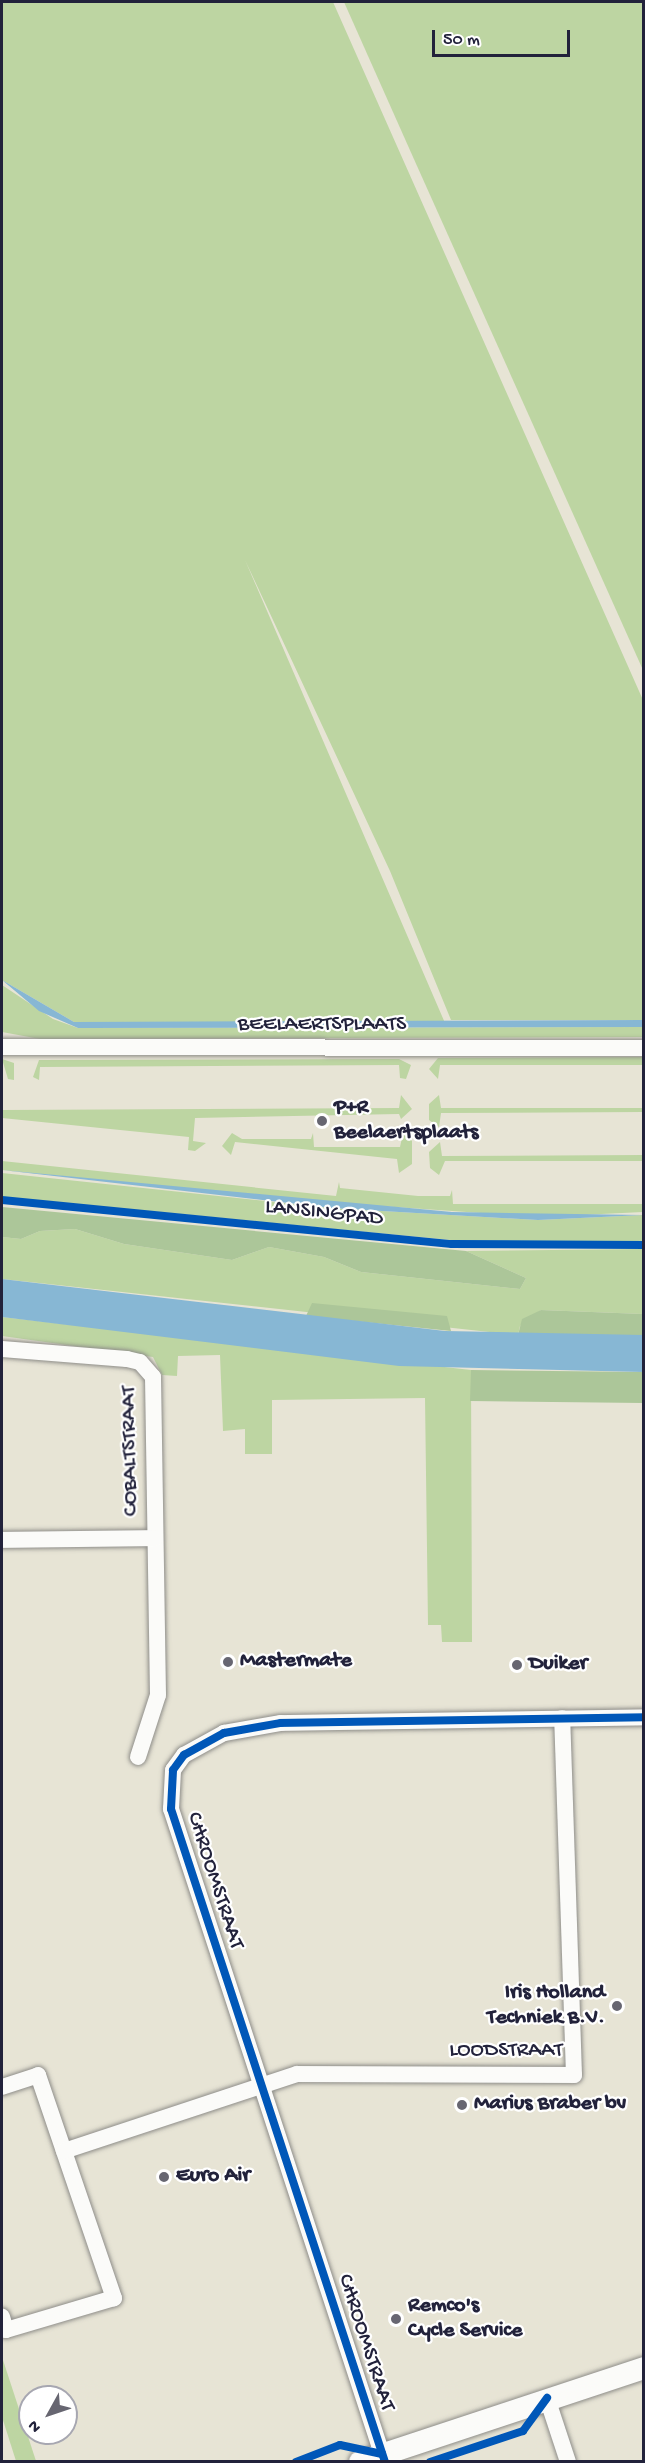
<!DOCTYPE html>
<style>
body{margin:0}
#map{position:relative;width:645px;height:2463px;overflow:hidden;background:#e7e4d5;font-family:"Gochi Hand",sans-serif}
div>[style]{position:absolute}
.green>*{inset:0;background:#bdd5a2}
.forest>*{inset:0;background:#acc699}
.water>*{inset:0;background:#87b7d4}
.roads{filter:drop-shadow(0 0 2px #8e8d89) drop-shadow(0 0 2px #8e8d89)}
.street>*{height:16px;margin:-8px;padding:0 8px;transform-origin:8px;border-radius:8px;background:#fbfbf9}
.secondary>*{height:22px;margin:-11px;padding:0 11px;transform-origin:11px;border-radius:11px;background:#fbfbf9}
.cycleway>*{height:8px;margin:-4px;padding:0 4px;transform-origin:4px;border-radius:4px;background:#0057b8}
.dots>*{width:16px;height:16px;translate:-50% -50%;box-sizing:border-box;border:3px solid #fff;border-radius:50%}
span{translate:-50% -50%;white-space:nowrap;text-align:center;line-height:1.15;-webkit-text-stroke:4.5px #fff;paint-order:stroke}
.street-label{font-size:22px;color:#22223b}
.poi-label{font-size:22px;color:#22223b;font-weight:700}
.left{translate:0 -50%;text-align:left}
.right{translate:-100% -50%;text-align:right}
.frame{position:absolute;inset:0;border:3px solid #22223b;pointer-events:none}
.north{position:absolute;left:18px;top:2385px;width:60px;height:60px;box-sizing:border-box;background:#fff;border:2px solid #a7a7b1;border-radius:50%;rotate:230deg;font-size:16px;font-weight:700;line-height:24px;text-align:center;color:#22223b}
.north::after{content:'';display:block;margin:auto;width:21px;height:27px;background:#676671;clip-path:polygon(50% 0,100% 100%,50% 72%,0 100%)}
.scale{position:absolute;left:432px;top:30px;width:138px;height:27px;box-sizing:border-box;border:3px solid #22223b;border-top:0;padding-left:8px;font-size:18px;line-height:21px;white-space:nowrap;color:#22223b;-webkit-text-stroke:4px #fff;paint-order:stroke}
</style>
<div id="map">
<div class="green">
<div style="clip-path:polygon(2px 2px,333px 2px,643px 700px,643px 1020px,451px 1020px,390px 871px,245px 560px,445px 1023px,74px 1022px,2px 980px)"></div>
<div style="clip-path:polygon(344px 2px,643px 2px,643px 670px,413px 157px)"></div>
<div style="clip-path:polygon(2px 985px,53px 1019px,78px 1028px,644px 1027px,643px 1037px,40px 1039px,2px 1032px)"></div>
<div style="clip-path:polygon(643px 1057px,643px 1065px,440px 1065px,438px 1079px,429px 1069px,438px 1058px)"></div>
<div style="clip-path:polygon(2px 1059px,14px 1063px,14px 1080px,8px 1079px)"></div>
<div style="clip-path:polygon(399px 1059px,411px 1065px,406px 1079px,400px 1078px,399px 1065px,40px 1067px,39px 1080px,33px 1077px,39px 1060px)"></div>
<div style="clip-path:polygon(401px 1095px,412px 1109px,401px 1119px,399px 1114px,195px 1118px,193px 1141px,206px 1143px,195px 1151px,188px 1150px,189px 1137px,2px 1118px,2px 1110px,399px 1108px)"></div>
<div style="clip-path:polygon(439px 1095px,441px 1108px,643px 1108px,643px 1112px,441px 1113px,439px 1127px,429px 1120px,429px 1104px)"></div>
<div style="clip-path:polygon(232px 1133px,242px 1139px,311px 1139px,313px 1133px,314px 1147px,400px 1147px,403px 1133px,412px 1141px,412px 1164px,399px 1173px,397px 1159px,235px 1142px,231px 1155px,222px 1146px)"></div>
<div style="clip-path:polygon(440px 1142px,442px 1156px,643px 1155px,643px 1161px,445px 1161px,439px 1175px,430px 1168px,429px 1152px)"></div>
<div style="clip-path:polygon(2px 1161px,336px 1196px,339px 1182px,340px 1188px,418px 1196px,450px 1196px,452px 1190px,453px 1204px,643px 1204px,643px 1212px,539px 1217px,308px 1201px,2px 1170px)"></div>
<div style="clip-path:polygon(2px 1173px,331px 1208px,538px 1220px,643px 1215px,643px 1241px,472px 1242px,2px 1197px)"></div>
<div style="clip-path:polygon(75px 1229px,124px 1244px,232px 1260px,269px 1247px,324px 1257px,361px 1272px,520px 1289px,526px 1278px,466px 1251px,643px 1249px,643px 1314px,541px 1310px,520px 1326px,518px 1335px,2px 1279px,2px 1237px,21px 1239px,40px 1231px)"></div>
<div style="clip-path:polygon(2px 1317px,471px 1370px,472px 1642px,442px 1642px,441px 1625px,428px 1625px,425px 1398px,272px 1400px,272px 1454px,245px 1454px,245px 1429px,223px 1431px,220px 1355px,178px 1356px,177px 1376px,162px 1375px,153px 1357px,2px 1336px)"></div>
<div style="clip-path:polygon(2px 2357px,36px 2461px,16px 2461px,2px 2417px)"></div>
</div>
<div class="forest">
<div style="clip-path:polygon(2px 1207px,466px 1251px,526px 1278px,520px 1289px,361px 1272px,324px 1257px,269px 1247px,232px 1260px,124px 1244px,75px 1229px,40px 1231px,21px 1239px,2px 1237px)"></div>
<div style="clip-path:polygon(312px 1303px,447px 1316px,451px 1331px,306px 1316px)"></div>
<div style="clip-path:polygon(541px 1310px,643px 1314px,643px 1335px,518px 1335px,522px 1319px)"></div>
<div style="clip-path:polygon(471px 1370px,643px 1372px,643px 1403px,470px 1401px)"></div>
</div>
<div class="water">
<div style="clip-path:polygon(2px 980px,74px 1022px,643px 1020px,643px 1027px,78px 1028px,39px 1011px)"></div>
<div style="clip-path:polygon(2px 1170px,452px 1212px,643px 1215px,538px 1220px,331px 1208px)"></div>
<div style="clip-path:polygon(2px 1279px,445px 1331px,643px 1335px,643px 1372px,399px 1366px,2px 1317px)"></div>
</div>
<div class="roads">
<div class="street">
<div style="left:2px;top:1047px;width:642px;rotate:0.09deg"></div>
<div style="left:2px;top:1349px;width:125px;rotate:4.6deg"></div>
<div style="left:127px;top:1359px;width:13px;rotate:13deg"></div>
<div style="left:140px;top:1362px;width:20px;rotate:49deg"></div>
<div style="left:153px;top:1377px;width:318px;rotate:89.1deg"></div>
<div style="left:158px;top:1695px;width:65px;rotate:107.9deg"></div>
<div style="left:2px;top:1540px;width:153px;rotate:-0.7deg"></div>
<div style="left:2px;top:2087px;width:38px;rotate:-18deg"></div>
<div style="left:38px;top:2075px;width:236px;rotate:71.2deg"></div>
<div style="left:114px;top:2298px;width:113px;rotate:163.5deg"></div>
<div style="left:6px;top:2330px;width:14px;rotate:-107deg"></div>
<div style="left:64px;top:2151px;width:245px;rotate:-18.3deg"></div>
<div style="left:297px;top:2074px;width:277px;rotate:0.2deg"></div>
<div style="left:574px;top:2075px;width:357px;rotate:-91.9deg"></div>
<div style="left:547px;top:2398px;width:67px;rotate:71.8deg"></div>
<div style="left:382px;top:2454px;width:679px;rotate:-108.11deg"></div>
<div style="left:171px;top:1809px;width:39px;rotate:-87deg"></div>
<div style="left:173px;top:1770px;width:19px;rotate:-54deg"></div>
<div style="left:184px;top:1755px;width:46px;rotate:-28.8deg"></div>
<div style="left:224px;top:1733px;width:58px;rotate:-10deg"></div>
<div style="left:281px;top:1723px;width:363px;rotate:-0.9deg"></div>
</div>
<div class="secondary">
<div style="left:360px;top:2462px;width:299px;rotate:-18.3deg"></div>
</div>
</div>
<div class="cycleway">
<div style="left:2px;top:1200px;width:452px;rotate:5.6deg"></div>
<div style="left:452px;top:1244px;width:192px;rotate:0.3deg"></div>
<div style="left:296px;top:2462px;width:47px;rotate:-21.1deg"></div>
<div style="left:340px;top:2445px;width:43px;rotate:12.1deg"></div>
<div style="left:385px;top:2462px;width:687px;rotate:-108.14deg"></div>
<div style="left:171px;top:1809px;width:39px;rotate:-87deg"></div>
<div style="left:173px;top:1770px;width:19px;rotate:-54deg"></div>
<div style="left:184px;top:1755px;width:46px;rotate:-28.8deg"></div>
<div style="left:224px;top:1733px;width:58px;rotate:-10deg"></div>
<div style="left:281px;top:1723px;width:363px;rotate:-0.9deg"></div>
<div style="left:430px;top:2462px;width:98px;rotate:-18.4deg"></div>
<div style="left:523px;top:2431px;width:41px;rotate:-54deg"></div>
</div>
<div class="dots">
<div style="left:322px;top:1121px;background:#676671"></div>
<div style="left:228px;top:1662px;background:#676671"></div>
<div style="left:517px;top:1665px;background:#676671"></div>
<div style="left:617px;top:2006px;background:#676671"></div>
<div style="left:462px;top:2105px;background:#676671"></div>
<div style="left:164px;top:2177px;background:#676671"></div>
<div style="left:396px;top:2319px;background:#676671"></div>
</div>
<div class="street-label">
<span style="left:322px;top:1026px">BEELAERTSPLAATS</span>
<span style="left:324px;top:1214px;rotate:6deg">LANSINGPAD</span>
<span style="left:131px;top:1451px;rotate:-91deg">COBALTSTRAAT</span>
<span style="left:214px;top:1881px;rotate:72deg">CHROOMSTRAAT</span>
<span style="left:506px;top:2052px">LOODSTRAAT</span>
<span style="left:365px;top:2343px;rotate:72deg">CHROOMSTRAAT</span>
</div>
<div class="poi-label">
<span class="left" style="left:334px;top:1121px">P+R<br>Beelaertsplaats</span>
<span class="left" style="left:240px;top:1662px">Mastermate</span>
<span class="left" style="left:529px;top:1665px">Duiker</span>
<span class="right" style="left:605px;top:2006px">Iris Holland<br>Techniek B.V.</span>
<span class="left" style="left:474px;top:2105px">Marius Braber bv</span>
<span class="left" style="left:176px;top:2177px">Euro Air</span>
<span class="left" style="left:408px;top:2319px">Remco's<br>Cycle Service</span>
</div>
<div class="frame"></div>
<div class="north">N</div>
<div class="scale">50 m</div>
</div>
